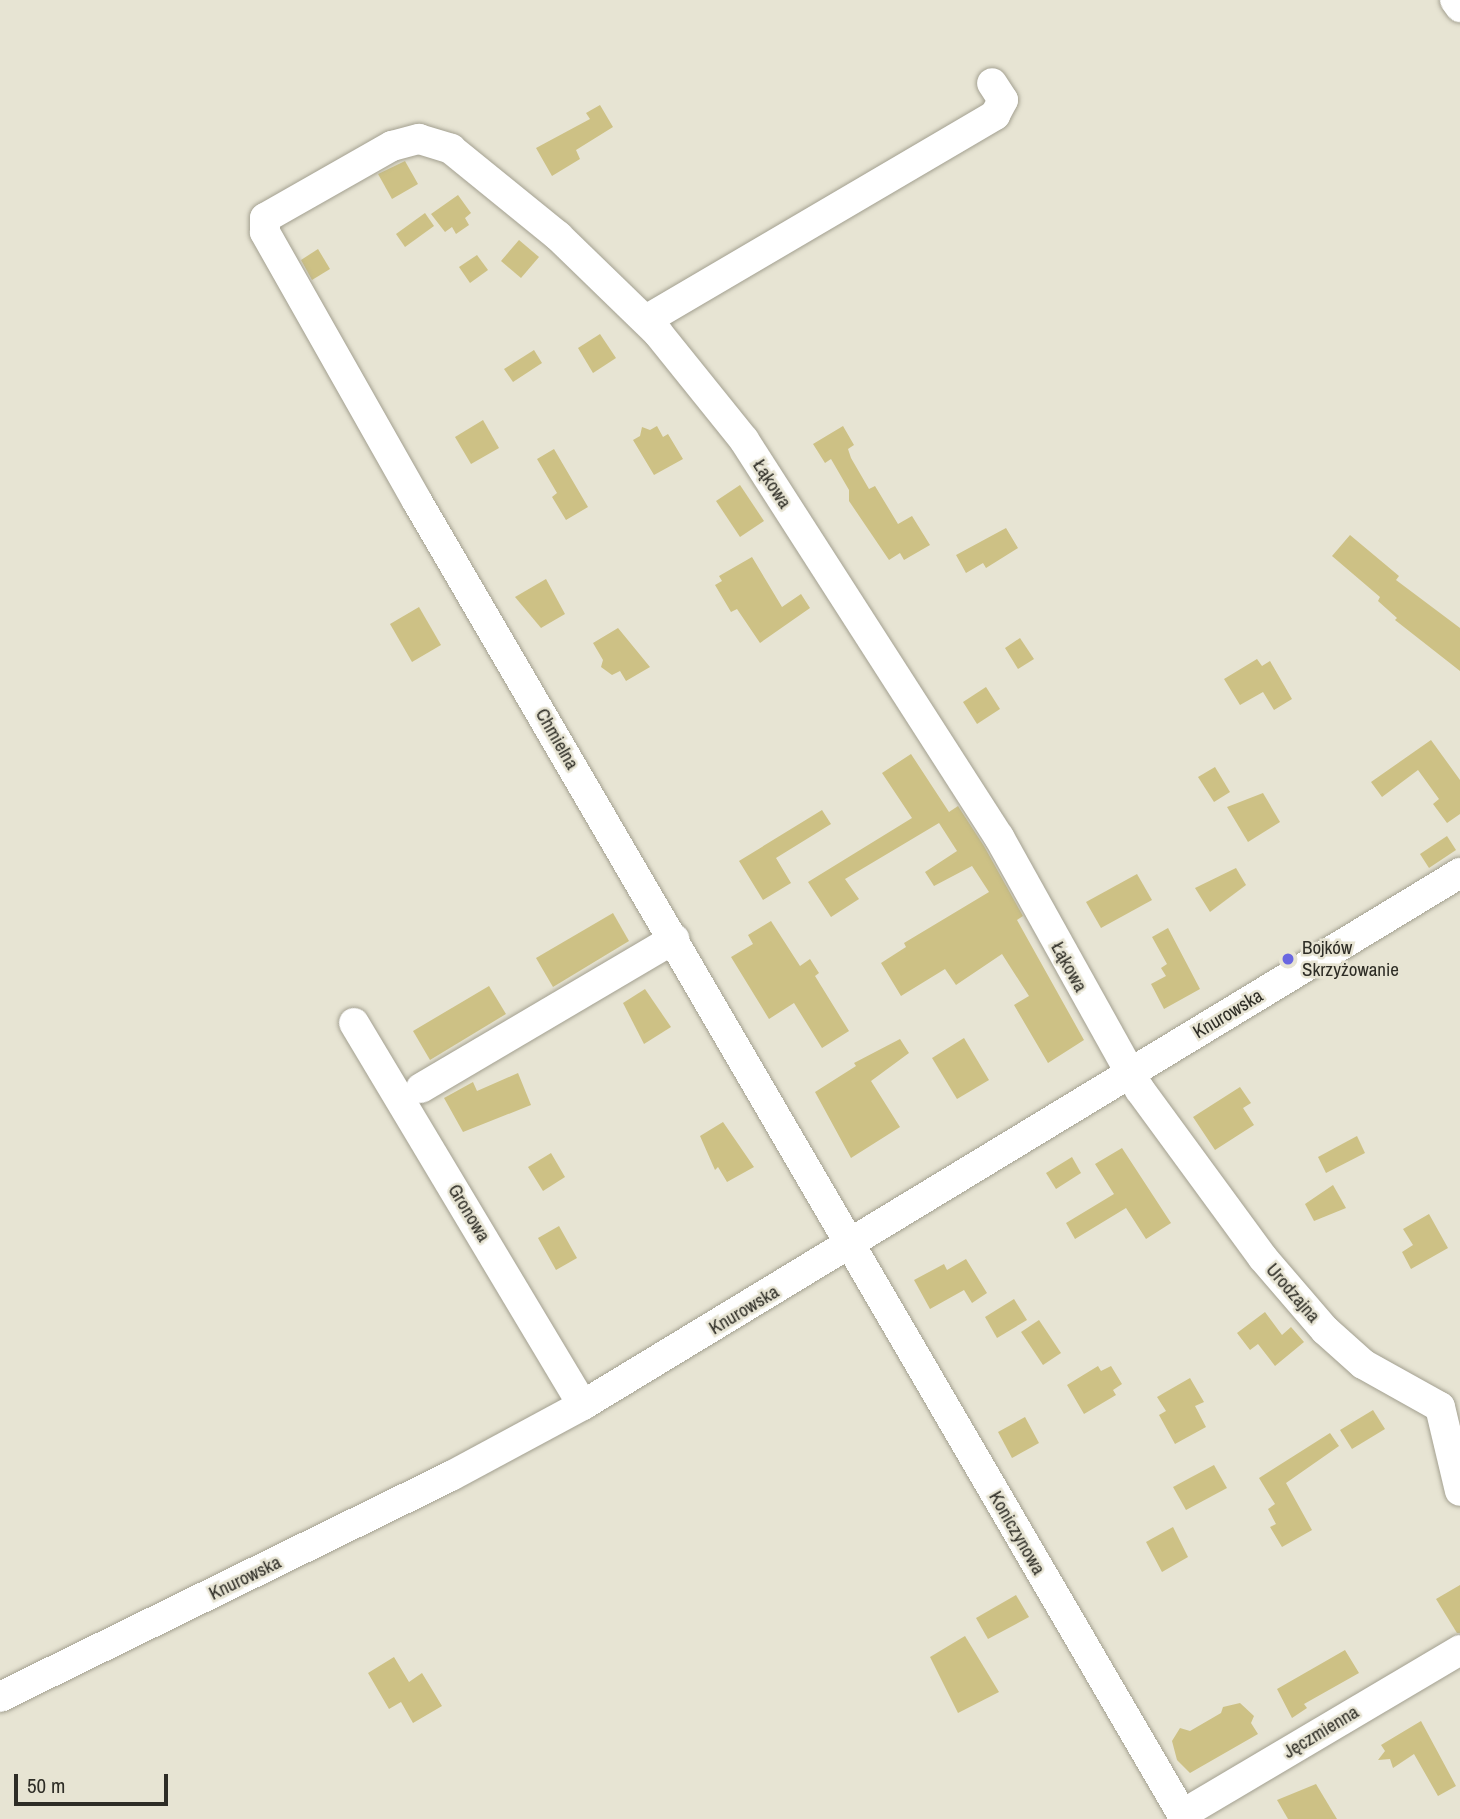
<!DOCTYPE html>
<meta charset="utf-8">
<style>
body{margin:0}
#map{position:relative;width:1460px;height:1819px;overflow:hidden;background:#e7e4d3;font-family:"Archivo Narrow",sans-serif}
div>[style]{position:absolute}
.building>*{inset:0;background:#cdc185}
.roads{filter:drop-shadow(0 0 2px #a3a090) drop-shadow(0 0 2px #a3a090)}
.minor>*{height:30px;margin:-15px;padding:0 15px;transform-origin:15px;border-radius:15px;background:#fff}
.dots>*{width:19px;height:19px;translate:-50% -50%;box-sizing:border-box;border:4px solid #e7e4d3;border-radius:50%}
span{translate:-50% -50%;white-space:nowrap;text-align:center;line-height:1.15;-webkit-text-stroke:5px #e7e4d3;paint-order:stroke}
.street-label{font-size:19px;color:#2e2d26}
.poi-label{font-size:19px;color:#2e2d26}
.left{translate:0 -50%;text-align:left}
.scale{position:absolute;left:14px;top:1774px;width:154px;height:32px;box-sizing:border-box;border:4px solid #2e2d26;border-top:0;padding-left:9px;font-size:21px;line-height:24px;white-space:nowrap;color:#2e2d26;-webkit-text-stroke:5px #e7e4d3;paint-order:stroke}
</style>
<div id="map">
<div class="building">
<div style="clip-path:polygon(600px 105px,613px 127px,576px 150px,580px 159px,552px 176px,536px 148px,590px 119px,586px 113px)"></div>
<div style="clip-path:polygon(405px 161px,418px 184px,392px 199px,378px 174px)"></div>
<div style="clip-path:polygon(458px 195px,471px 213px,465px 218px,469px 225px,456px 234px,452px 227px,445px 232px,431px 214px)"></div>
<div style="clip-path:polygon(425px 213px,434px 226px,405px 247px,396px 234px)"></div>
<div style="clip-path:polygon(519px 240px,539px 257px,521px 278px,501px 261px)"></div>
<div style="clip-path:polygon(318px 249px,330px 269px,312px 280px,301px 260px)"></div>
<div style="clip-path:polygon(477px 255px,488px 270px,470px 283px,459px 267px)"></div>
<div style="clip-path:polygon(600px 334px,616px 358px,593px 373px,578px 348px)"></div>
<div style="clip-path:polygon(534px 350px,542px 363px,513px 382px,504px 369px)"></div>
<div style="clip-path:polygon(483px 420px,499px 448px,471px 464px,455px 437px)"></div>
<div style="clip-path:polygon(657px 426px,663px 437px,668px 434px,683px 459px,654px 475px,633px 440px,640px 436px,642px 427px,650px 430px)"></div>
<div style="clip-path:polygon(843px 426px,854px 445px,848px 449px,851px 458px,869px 489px,875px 486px,898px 524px,912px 516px,930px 545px,904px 560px,900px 553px,889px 560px,849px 501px,849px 490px,831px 459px,825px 463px,813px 444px)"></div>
<div style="clip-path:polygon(554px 449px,588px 507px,566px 520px,552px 497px,557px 493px,537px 459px)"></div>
<div style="clip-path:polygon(740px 485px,764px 521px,740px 537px,716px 501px)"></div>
<div style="clip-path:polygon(1006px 528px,1018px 548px,986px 568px,983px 563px,966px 573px,956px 555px)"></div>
<div style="clip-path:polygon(1350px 535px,1399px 576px,1396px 580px,1460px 628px,1460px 671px,1395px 620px,1397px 618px,1378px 601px,1380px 597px,1332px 556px)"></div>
<div style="clip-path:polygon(752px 557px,782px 607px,801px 594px,810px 608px,760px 643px,737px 609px,731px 612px,715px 585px,722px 581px,719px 576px)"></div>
<div style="clip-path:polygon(546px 579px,565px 614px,541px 628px,515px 597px)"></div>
<div style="clip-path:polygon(419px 607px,441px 645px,412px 662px,390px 624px)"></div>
<div style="clip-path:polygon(618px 628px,650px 667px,626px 681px,620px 671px,612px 675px,601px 667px,603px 660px,593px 643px)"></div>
<div style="clip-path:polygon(1020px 638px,1034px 659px,1018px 669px,1005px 648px)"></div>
<div style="clip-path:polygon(1257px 659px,1262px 666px,1270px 661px,1292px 699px,1274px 710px,1263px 692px,1240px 705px,1224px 679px)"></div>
<div style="clip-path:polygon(986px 687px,1000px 709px,977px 724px,963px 702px)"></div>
<div style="clip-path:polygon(1431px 740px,1460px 780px,1460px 814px,1447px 823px,1433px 804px,1439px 799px,1418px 770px,1382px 797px,1371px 782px)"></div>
<div style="clip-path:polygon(911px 754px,949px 812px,958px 806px,984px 846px,1023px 916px,1017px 920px,1084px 1040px,1048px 1063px,1014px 1005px,1029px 996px,1002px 954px,956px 985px,945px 969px,901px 996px,881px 963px,906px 947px,904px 943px,989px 892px,972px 866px,934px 886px,925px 872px,957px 851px,939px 823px,845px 879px,859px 899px,831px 917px,808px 882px,912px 818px,882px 773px)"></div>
<div style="clip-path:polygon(1215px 767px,1230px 792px,1214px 802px,1198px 777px)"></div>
<div style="clip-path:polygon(1263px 793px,1280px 822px,1248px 842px,1227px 807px)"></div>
<div style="clip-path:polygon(822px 810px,831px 824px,776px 858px,791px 883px,763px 900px,739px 861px)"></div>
<div style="clip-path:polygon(1447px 836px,1456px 850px,1429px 868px,1420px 854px)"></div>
<div style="clip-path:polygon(1236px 868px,1246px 885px,1210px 912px,1195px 888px)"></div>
<div style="clip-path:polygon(1137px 874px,1152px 900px,1101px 928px,1086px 902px)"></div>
<div style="clip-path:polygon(613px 913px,629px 941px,553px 987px,536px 958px)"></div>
<div style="clip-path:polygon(771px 921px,800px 966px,810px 959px,819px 973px,815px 976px,849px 1031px,822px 1048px,794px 1003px,769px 1019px,731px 957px,753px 944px,748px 935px)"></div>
<div style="clip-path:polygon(1168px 928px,1200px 989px,1164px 1009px,1151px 984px,1166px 976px,1161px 968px,1167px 964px,1152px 937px)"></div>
<div style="clip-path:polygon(489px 986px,506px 1014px,430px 1060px,413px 1031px)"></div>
<div style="clip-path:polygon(645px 989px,671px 1027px,644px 1044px,623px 1003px)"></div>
<div style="clip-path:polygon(964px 1038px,989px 1080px,957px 1099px,932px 1058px)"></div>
<div style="clip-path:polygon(900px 1039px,909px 1053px,871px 1081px,900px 1127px,851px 1158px,815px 1092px,856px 1066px,854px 1063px)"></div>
<div style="clip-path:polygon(518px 1073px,531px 1105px,463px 1132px,444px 1098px,473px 1082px,477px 1091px)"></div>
<div style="clip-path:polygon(1240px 1087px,1251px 1103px,1243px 1108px,1254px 1125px,1215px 1150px,1193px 1117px)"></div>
<div style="clip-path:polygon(723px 1122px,754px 1167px,727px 1182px,718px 1167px,715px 1170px,700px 1136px)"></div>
<div style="clip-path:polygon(1357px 1136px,1365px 1153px,1326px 1173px,1318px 1157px)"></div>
<div style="clip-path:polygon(1122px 1148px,1171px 1223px,1146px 1239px,1126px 1208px,1075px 1239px,1066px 1223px,1114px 1194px,1095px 1164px)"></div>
<div style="clip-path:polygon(551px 1153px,565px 1177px,543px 1191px,528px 1167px)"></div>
<div style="clip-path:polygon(1072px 1157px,1081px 1173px,1056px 1189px,1046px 1173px)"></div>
<div style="clip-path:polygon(1333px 1185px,1346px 1208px,1314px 1221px,1305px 1204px)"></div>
<div style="clip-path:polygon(1429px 1214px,1448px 1248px,1411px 1269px,1402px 1252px,1413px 1245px,1403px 1229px)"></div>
<div style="clip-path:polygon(559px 1226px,577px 1258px,556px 1270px,538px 1238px)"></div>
<div style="clip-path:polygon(966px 1259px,987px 1293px,972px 1303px,964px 1290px,930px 1309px,914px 1280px,944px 1264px,947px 1270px)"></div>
<div style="clip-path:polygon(1014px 1299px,1027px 1320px,997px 1338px,985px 1317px)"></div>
<div style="clip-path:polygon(1265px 1312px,1282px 1335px,1291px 1327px,1304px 1342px,1275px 1366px,1258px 1344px,1250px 1350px,1237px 1333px)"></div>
<div style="clip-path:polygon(1039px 1320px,1061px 1353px,1043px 1365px,1021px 1332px)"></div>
<div style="clip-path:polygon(1098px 1366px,1101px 1371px,1111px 1366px,1122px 1384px,1113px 1390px,1116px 1395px,1084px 1414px,1067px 1385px)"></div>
<div style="clip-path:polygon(1190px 1378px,1204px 1402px,1195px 1406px,1206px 1427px,1175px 1444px,1159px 1415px,1166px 1411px,1157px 1397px)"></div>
<div style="clip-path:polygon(1373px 1410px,1385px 1429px,1352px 1449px,1340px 1430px)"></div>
<div style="clip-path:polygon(1025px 1417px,1039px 1443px,1012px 1458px,998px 1432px)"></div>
<div style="clip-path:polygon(1330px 1433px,1339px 1446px,1286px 1483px,1312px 1530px,1282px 1547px,1270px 1527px,1276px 1524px,1268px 1509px,1275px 1504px,1259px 1478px)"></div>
<div style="clip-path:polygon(1214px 1465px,1227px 1488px,1186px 1510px,1173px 1487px)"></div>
<div style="clip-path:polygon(1173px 1527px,1188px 1557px,1162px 1572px,1146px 1542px)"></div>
<div style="clip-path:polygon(1460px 1585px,1460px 1633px,1457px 1633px,1436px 1599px)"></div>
<div style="clip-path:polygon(1016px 1595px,1029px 1617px,988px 1639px,976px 1618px)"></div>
<div style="clip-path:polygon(965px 1636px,999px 1692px,958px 1713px,930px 1657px)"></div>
<div style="clip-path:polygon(1345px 1650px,1359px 1673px,1304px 1704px,1307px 1708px,1292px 1718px,1277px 1689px)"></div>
<div style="clip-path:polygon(394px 1657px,409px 1682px,422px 1673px,442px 1706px,413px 1723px,401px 1702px,389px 1709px,368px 1673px)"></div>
<div style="clip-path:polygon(1240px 1703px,1254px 1716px,1251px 1723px,1258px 1734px,1190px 1773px,1177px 1760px,1172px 1741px,1180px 1728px,1190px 1731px,1221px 1713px,1223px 1707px)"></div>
<div style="clip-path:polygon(1421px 1721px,1456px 1786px,1438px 1796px,1414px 1754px,1393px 1768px,1390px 1759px,1378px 1760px,1385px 1751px,1381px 1745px)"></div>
<div style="clip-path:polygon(1316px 1784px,1337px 1819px,1288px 1819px,1277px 1800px)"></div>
</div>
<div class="roads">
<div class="minor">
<div style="left:1455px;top:0;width:9px;rotate:54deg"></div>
<div style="left:646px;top:320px;width:405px;rotate:-30.4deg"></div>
<div style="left:995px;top:115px;width:17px;rotate:-62deg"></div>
<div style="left:1003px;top:100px;width:20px;rotate:-123deg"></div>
<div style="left:354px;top:1023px;width:445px;rotate:59.1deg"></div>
<div style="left:421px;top:1088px;width:294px;rotate:-30.5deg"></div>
<div style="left:0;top:1697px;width:502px;rotate:-26.11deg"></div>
<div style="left:451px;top:1476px;width:150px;rotate:-28.3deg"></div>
<div style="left:583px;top:1405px;width:1026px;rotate:-31.24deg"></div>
<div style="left:1183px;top:1814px;width:322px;rotate:-30.6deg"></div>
<div style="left:1185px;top:1819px;width:1525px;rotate:-120.23deg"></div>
<div style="left:417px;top:501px;width:309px;rotate:-119.5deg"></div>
<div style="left:265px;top:232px;width:14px;rotate:-90deg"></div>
<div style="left:265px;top:218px;width:146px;rotate:-29.6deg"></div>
<div style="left:392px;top:146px;width:28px;rotate:-15deg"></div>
<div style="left:419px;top:139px;width:34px;rotate:17deg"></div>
<div style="left:451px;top:149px;width:138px;rotate:39.1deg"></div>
<div style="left:558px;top:236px;width:139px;rotate:44.1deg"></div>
<div style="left:658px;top:333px;width:137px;rotate:51.2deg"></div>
<div style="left:744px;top:440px;width:472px;rotate:57.3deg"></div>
<div style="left:999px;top:837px;width:290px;rotate:60.9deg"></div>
<div style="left:1140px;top:1090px;width:208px;rotate:53.8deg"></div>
<div style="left:1263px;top:1258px;width:95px;rotate:49.3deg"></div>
<div style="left:1325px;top:1330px;width:51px;rotate:41.8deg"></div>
<div style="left:1363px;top:1364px;width:88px;rotate:29.2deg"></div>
<div style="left:1440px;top:1407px;width:86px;rotate:76.6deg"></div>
</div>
</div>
<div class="dots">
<div style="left:1288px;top:959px;background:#6a67e1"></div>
</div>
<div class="street-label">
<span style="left:772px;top:484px;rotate:57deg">Łąkowa</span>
<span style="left:557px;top:739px;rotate:60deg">Chmielna</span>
<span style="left:1069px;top:967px;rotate:61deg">Łąkowa</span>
<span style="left:1228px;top:1014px;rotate:-31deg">Knurowska</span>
<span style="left:469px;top:1213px;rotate:59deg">Gronowa</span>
<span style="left:1293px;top:1293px;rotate:49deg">Urodzajna</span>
<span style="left:744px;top:1310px;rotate:-31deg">Knurowska</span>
<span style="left:1017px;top:1533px;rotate:60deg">Koniczynowa</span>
<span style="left:245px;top:1578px;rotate:-26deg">Knurowska</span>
<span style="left:1321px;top:1732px;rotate:-31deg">Jęczmienna</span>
</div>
<div class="poi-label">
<span class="left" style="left:1302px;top:959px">Bojków<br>Skrzyżowanie</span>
</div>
<div class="scale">50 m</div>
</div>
